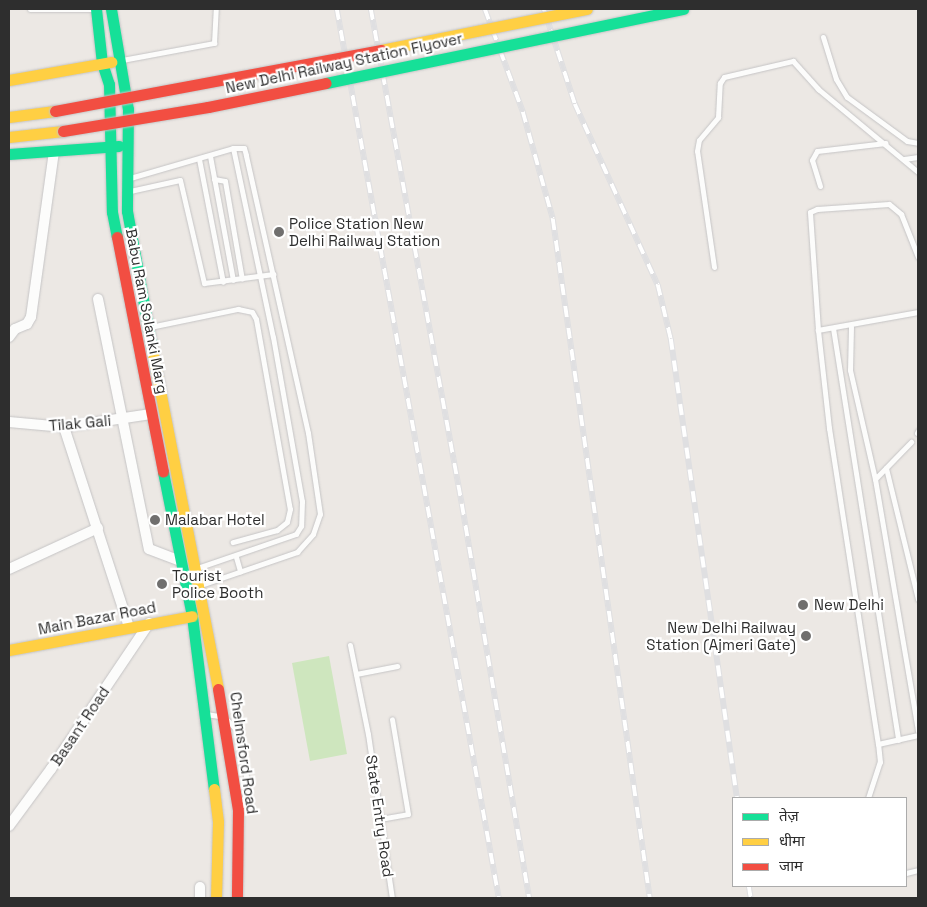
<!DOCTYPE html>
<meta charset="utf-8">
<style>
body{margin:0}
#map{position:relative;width:927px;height:907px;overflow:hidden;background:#ece8e4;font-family:"Space Grotesk","Noto Sans Devanagari",sans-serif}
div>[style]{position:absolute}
.green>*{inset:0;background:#cee6be}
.roads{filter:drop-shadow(0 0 1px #c5c4c5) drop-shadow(0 0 1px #c5c4c5)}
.lane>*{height:5px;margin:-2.5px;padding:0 2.5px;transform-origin:2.5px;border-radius:2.5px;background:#fcfcfb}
.street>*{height:10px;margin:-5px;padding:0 5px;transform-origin:5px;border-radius:5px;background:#fcfcfb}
.fast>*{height:11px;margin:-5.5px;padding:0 5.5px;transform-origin:5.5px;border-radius:5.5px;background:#16e098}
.slow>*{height:11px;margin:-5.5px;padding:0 5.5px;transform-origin:5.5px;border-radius:5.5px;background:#ffcf43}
.jam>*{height:11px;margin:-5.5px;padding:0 5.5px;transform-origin:5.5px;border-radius:5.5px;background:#f24e42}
.rail>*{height:5.5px;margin-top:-2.75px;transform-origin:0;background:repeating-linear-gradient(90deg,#fff 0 11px,#dfdfe1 0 22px);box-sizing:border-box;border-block:1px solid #dfdfe1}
.bridges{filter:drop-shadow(0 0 1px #c5c4c5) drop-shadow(0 0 1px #c5c4c5)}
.fast-bridge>*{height:11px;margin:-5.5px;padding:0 5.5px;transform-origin:5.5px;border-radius:5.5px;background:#16e098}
.slow-bridge>*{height:11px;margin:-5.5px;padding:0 5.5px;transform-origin:5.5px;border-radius:5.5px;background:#ffcf43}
.jam-bridge>*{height:11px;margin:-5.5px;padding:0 5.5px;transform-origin:5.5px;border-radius:5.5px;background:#f24e42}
.dots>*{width:14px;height:14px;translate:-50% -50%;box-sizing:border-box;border:2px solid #fff;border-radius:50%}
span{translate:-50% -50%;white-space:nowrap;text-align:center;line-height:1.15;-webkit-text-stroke:4.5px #fff;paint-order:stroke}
.street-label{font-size:15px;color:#2e2e2e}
.poi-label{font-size:15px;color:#2e2e2e}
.left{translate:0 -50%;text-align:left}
.right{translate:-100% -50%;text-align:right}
.frame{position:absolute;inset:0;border:10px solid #2e2e2e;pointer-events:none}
.legend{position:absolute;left:732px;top:797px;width:175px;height:90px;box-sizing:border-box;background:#fff;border:1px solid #ababab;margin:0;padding:6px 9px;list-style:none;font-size:15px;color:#2e2e2e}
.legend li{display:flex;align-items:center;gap:10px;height:25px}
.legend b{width:25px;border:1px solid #ababab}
</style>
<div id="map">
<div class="green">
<div style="clip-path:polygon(329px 656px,347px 754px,310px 761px,292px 663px)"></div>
</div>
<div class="roads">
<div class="lane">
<div style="left:30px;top:9px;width:64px"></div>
<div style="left:823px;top:37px;width:44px;rotate:72.8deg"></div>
<div style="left:836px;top:79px;width:21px;rotate:59deg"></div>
<div style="left:847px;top:97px;width:74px;rotate:36.3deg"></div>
<div style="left:907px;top:141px;width:11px;rotate:10deg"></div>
<div style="left:122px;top:60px;width:94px;rotate:-10.5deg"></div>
<div style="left:214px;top:43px;width:34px;rotate:-87deg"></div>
<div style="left:210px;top:156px;width:126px;rotate:79.5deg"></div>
<div style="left:199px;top:159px;width:125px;rotate:79deg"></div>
<div style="left:904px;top:159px;width:14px;rotate:-8deg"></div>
<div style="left:130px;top:178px;width:107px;rotate:-16.2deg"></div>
<div style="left:233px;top:148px;width:193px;rotate:78.1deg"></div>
<div style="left:273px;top:337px;width:167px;rotate:80deg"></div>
<div style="left:302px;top:501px;width:25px;rotate:92deg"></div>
<div style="left:301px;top:526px;width:9px;rotate:122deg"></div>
<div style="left:296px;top:534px;width:105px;rotate:161deg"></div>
<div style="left:214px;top:179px;width:11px;rotate:10deg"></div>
<div style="left:225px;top:181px;width:99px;rotate:80.2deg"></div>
<div style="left:820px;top:186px;width:27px;rotate:-107deg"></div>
<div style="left:812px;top:160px;width:10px;rotate:-61deg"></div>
<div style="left:817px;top:151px;width:69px;rotate:-6.6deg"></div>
<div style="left:130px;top:191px;width:51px;rotate:-12.4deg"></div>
<div style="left:180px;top:180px;width:106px;rotate:76.9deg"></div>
<div style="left:204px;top:283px;width:70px;rotate:-7.4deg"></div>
<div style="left:714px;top:267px;width:117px;rotate:-98.3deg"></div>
<div style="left:697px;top:151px;width:11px;rotate:-80deg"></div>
<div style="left:699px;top:140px;width:30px;rotate:-50deg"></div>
<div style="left:718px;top:117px;width:34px;rotate:-87deg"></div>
<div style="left:720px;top:83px;width:7px;rotate:-56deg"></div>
<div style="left:724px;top:77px;width:71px;rotate:-13.1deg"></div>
<div style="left:793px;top:61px;width:38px;rotate:48deg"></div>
<div style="left:818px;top:89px;width:130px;rotate:39.7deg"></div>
<div style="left:918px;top:312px;width:102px;rotate:169.8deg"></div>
<div style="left:818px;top:330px;width:99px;rotate:83.6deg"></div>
<div style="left:829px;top:428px;width:320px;rotate:81.2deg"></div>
<div style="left:878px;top:744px;width:41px;rotate:-12.7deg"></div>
<div style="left:150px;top:327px;width:90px;rotate:-11.6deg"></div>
<div style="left:238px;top:309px;width:14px;rotate:12deg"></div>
<div style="left:252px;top:312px;width:8px;rotate:60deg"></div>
<div style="left:256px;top:319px;width:193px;rotate:79.9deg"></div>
<div style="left:290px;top:509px;width:13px;rotate:103deg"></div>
<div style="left:287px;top:522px;width:13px;rotate:141deg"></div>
<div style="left:277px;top:530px;width:46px;rotate:164.7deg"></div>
<div style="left:851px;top:327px;width:43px;rotate:91.3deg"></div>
<div style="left:850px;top:370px;width:112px;rotate:77.1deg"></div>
<div style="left:875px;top:479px;width:256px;rotate:80.3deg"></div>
<div style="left:833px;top:328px;width:417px;rotate:81deg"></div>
<div style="left:818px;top:330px;width:118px;rotate:-93.9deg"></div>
<div style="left:810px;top:212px;width:8px;rotate:-23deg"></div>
<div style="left:817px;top:209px;width:72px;rotate:-4deg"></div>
<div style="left:889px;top:204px;width:16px;rotate:40deg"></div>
<div style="left:901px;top:214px;width:46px;rotate:68.4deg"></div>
<div style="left:917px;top:433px;width:2px;rotate:-63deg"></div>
<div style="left:886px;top:468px;width:135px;rotate:76.3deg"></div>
<div style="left:875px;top:479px;width:52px;rotate:-45.8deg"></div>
<div style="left:236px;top:557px;width:15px;rotate:74deg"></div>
<div style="left:201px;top:585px;width:102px;rotate:-19deg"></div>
<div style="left:297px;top:552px;width:24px;rotate:-48deg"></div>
<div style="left:313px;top:534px;width:21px;rotate:-71deg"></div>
<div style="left:320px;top:514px;width:82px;rotate:-98.4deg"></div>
<div style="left:308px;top:433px;width:285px;rotate:-102.6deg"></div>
<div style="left:246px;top:155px;width:7px;rotate:-106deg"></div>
<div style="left:244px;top:148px;width:11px;rotate:180deg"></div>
<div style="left:350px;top:645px;width:91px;rotate:78.6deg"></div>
<div style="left:368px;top:734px;width:166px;rotate:81.7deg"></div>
<div style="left:356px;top:674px;width:42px;rotate:-11deg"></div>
<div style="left:206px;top:714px;width:18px;rotate:9deg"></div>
<div style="left:224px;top:717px;width:20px;rotate:45deg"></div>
<div style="left:238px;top:731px;width:57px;rotate:79.9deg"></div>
<div style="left:248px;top:787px;width:21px;rotate:109deg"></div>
<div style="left:868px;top:798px;width:38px;rotate:-72deg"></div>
<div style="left:880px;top:762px;width:18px;rotate:-96deg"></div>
<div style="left:380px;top:819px;width:28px;rotate:-10deg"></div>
<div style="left:408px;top:814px;width:96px;rotate:-99.6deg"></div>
<div style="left:906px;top:873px;width:12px;rotate:-14deg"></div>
</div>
<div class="street">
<div style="left:98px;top:299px;width:255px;rotate:78.5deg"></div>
<div style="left:149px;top:549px;width:34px;rotate:21deg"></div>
<div style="left:9px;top:337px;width:10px;rotate:-53deg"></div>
<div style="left:15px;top:329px;width:13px;rotate:-23deg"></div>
<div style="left:27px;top:324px;width:8px;rotate:-60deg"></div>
<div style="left:31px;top:317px;width:167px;rotate:-82.1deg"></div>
<div style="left:9px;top:422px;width:55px;rotate:5.2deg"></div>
<div style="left:64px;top:427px;width:88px;rotate:-8.5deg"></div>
<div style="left:64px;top:427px;width:210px;rotate:72deg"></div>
<div style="left:9px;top:569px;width:98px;rotate:-24.7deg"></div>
<div style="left:9px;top:826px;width:71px;rotate:-53.6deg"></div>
<div style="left:51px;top:769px;width:176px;rotate:-56.1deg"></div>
<div style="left:200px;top:898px;width:11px;rotate:-90deg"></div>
</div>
<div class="fast">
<div style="left:96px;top:9px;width:54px;rotate:83.7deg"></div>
<div style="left:102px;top:63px;width:22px;rotate:72deg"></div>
<div style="left:109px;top:84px;width:128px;rotate:88.7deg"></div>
<div style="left:112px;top:212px;width:25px;rotate:79deg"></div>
<div style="left:111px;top:9px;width:101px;rotate:80.4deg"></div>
<div style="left:128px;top:109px;width:102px;rotate:90.6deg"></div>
<div style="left:127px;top:211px;width:140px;rotate:79.7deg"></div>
<div style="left:9px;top:154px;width:110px;rotate:-4.2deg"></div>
<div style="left:163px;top:472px;width:147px;rotate:78.6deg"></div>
<div style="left:192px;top:616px;width:174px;rotate:82.8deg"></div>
</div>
<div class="slow">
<div style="left:9px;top:80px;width:104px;rotate:-10deg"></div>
<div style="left:9px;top:117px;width:46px;rotate:-7.4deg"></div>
<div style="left:9px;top:137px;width:54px;rotate:-6.3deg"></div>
<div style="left:152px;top:349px;width:346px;rotate:79deg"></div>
<div style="left:9px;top:650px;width:186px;rotate:-10.5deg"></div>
<div style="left:214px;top:789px;width:33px;rotate:83deg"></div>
<div style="left:218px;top:822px;width:76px;rotate:91.5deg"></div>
</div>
<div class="jam">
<div style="left:117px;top:237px;width:239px;rotate:78.9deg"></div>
<div style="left:218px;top:689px;width:123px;rotate:80.6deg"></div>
<div style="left:238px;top:810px;width:88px;rotate:90.7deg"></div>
</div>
</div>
<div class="rail">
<div style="left:337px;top:9px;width:904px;rotate:79.67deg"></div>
<div style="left:371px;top:9px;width:503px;rotate:79.58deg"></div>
<div style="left:462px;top:504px;width:400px;rotate:80.3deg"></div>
<div style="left:485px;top:9px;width:110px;rotate:69.7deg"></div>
<div style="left:523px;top:112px;width:111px;rotate:74.3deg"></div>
<div style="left:553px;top:219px;width:686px;rotate:81.87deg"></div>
<div style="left:544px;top:9px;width:100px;rotate:71.9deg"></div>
<div style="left:575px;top:104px;width:199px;rotate:65.4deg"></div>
<div style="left:658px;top:285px;width:56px;rotate:76.5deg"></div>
<div style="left:671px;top:339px;width:464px;rotate:81.8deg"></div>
<div style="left:749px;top:886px;width:12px;rotate:81deg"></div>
</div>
<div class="bridges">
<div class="fast-bridge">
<div style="left:326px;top:83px;width:365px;rotate:-11.7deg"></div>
</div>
<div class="slow-bridge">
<div style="left:381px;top:50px;width:210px;rotate:-11.3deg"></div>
</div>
<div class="jam-bridge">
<div style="left:55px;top:111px;width:332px;rotate:-10.6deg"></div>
<div style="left:63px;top:131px;width:147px;rotate:-9.4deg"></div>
<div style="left:208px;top:107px;width:120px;rotate:-11.5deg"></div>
</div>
</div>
<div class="dots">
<div style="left:279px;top:232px;background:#706f6e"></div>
<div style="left:155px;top:520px;background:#706f6e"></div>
<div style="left:162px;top:584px;background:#706f6e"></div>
<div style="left:803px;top:605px;background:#706f6e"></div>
<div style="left:806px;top:636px;background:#706f6e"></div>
</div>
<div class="street-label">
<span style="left:344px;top:63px;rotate:-12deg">New Delhi Railway Station Flyover</span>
<span style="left:147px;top:311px;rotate:79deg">Babu Ram Solanki Marg</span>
<span style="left:80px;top:423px;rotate:-5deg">Tilak Gali</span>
<span style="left:97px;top:618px;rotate:-11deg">Main Bazar Road</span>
<span style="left:80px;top:726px;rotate:-56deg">Basant Road</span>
<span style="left:244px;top:753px;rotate:82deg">Chelmsford Road</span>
<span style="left:380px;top:816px;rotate:82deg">State Entry Road</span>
</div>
<div class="poi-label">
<span class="left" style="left:289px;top:232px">Police Station New<br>Delhi Railway Station</span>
<span class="left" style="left:165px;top:520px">Malabar Hotel</span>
<span class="left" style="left:172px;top:584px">Tourist<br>Police Booth</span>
<span class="left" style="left:814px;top:605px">New Delhi</span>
<span class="right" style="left:796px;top:636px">New Delhi Railway<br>Station (Ajmeri Gate)</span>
</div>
<div class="frame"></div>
<ul class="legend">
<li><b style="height:6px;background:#16e098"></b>तेज़</li>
<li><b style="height:6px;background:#ffcf43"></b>धीमा</li>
<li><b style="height:6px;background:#f24e42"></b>जाम</li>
</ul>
</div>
